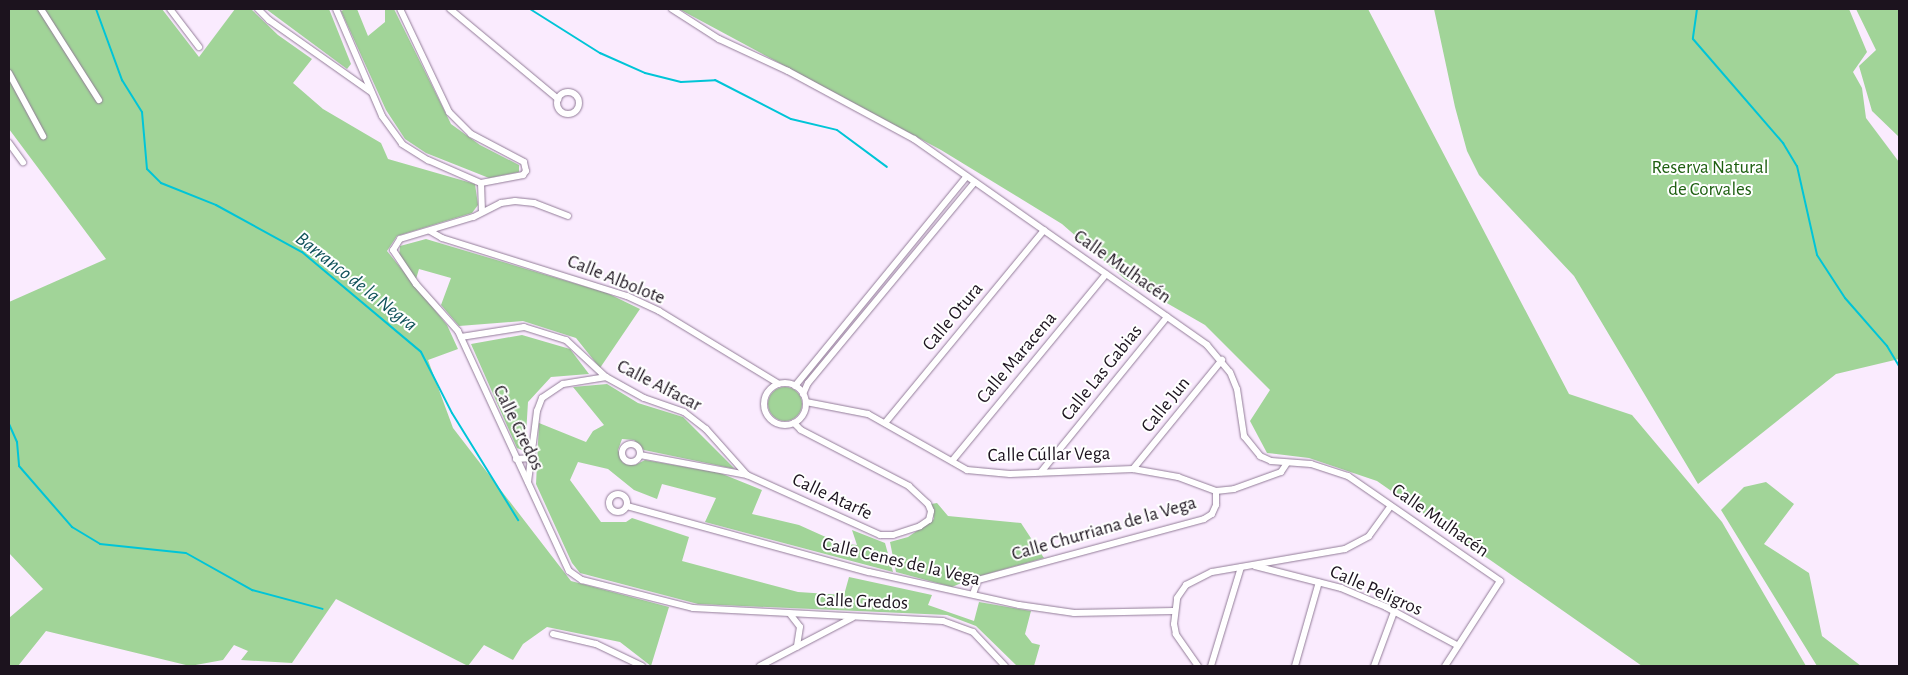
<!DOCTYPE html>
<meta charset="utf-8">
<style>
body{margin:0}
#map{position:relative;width:1908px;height:675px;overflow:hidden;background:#faebfe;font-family:"Alegreya Sans",sans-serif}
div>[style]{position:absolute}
.green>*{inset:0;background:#a1d498}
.round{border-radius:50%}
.stream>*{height:2px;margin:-1px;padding:0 1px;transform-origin:1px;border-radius:1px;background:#00c5d7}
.roads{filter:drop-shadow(0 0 1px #927c98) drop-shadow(0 0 1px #927c98)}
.minor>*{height:6px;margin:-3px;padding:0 3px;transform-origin:3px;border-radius:3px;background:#fff}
.minor>.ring{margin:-3px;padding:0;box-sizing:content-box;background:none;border:6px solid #fff;border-radius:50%}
span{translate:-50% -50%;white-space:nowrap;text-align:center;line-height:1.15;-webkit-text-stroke:4px #fff;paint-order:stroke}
.park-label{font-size:19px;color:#1f6012}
.street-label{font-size:19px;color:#1c131e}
.water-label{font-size:20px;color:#10525a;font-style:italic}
.frame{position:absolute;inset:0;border:10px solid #1c131e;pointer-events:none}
</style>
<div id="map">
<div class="green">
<div style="clip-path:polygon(9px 9px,162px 9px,199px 57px,235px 9px,251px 9px,278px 35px,312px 59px,293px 83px,323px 109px,381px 143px,388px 159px,475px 184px,478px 205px,472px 213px,397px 236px,387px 251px,447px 325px,458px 349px,428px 360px,453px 428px,571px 581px,669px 607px,651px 666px,620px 642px,547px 627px,523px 644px,513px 660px,484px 645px,468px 666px,336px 599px,292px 663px,241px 660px,248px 651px,234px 645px,223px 660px,190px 666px,46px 631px,18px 666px,9px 666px,9px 618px,43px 589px,9px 553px,9px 302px,106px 259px,9px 129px)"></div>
<div style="clip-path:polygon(266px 9px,329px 9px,351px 64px,347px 69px)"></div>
<div style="clip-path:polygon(346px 9px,357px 9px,368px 36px,385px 22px,385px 9px,394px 9px,451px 124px,480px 145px,519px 165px,519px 172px,489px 178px,426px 153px,405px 139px,386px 110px,341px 11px)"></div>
<div style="clip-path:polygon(679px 9px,1368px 9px,1569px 394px,1632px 415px,1722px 522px,1806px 666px,1642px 666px,1377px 481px,1309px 458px,1267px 453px,1250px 421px,1270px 390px,1205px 325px,1125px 279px,1062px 224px,941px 150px)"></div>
<div style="clip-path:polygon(1434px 9px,1849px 9px,1867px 52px,1853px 72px,1862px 88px,1866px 118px,1899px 162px,1899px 359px,1836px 374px,1698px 484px,1574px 276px,1479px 175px,1467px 151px,1455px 107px)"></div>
<div style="clip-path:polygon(1856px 9px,1899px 9px,1899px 137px,1872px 111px,1859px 66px,1876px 50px)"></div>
<div style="clip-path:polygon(426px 239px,607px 293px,640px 309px,600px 368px,576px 338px,523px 321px,459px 326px,441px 305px,451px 278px,419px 269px,416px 279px,399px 257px,400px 246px)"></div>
<div style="clip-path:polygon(522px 335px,570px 349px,589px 374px,551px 377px,528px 402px,525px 451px,517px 448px,471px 344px)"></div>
<div style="clip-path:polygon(607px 384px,638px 403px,683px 417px,735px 469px,644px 450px,634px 440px,622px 439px,618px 450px,623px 463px,635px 465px,645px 460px,720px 473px,762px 490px,752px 514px,799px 525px,839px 543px,857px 545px,852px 530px,885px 543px,893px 572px,705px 522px,716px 498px,662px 484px,657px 499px,634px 490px,608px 469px,578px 462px,570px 480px,601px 522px,626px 522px,632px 518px,689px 537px,682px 561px,798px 592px,844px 595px,849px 577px,932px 595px,928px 605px,974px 621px,979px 602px,1031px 611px,1025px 634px,1032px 643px,1040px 645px,1034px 666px,1017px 666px,976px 626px,947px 615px,698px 604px,580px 573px,572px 563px,536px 484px,539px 423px,586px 442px,593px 431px,604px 425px,573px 387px)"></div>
<div class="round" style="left:768px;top:387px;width:34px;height:34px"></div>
<div style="clip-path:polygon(1766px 482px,1794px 504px,1764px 544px,1809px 573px,1822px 636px,1861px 666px,1817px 666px,1721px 510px,1744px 487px)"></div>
<div style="clip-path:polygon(937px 503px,948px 516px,1021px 523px,1044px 558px,973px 578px,952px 587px,896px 572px,890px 542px,908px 537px,934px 519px,931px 504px)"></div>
</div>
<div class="stream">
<div style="left:96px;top:9px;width:76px;rotate:69.9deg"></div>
<div style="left:122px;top:80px;width:38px;rotate:58deg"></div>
<div style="left:142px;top:112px;width:57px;rotate:85deg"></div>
<div style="left:147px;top:169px;width:20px;rotate:45deg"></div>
<div style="left:161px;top:183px;width:59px;rotate:21.8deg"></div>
<div style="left:216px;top:205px;width:98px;rotate:28.7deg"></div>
<div style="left:302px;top:252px;width:155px;rotate:40deg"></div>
<div style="left:421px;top:352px;width:68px;rotate:63.1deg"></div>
<div style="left:452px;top:413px;width:126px;rotate:58.3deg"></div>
<div style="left:530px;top:9px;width:83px;rotate:32.2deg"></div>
<div style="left:600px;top:53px;width:49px;rotate:24deg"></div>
<div style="left:645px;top:73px;width:37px;rotate:14deg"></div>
<div style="left:681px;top:82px;width:34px;rotate:-3deg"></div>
<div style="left:715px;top:80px;width:85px;rotate:27.2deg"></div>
<div style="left:791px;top:119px;width:47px;rotate:13.4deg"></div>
<div style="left:837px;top:130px;width:62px;rotate:36.5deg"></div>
<div style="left:1697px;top:9px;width:30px;rotate:98deg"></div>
<div style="left:1693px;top:39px;width:138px;rotate:49.1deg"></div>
<div style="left:1783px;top:143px;width:27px;rotate:59deg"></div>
<div style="left:1797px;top:166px;width:91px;rotate:77.3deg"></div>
<div style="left:1817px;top:255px;width:51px;rotate:56.9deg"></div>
<div style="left:1845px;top:298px;width:64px;rotate:48.8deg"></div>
<div style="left:1887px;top:346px;width:23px;rotate:59deg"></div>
<div style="left:9px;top:424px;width:20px;rotate:66deg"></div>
<div style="left:17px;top:442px;width:24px;rotate:85deg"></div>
<div style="left:19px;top:466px;width:81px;rotate:49deg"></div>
<div style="left:72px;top:527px;width:33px;rotate:31deg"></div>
<div style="left:100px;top:544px;width:86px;rotate:6deg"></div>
<div style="left:186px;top:553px;width:76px;rotate:29.3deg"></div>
<div style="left:252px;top:590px;width:73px;rotate:15deg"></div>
</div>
<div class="roads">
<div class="minor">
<div style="left:41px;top:9px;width:108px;rotate:57.5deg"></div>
<div style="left:170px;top:9px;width:48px;rotate:52.7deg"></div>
<div style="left:258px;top:9px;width:16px;rotate:45deg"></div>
<div style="left:269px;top:20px;width:125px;rotate:35.2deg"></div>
<div style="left:336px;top:9px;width:116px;rotate:66.7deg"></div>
<div style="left:382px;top:116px;width:34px;rotate:54deg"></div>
<div style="left:402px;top:144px;width:31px;rotate:32deg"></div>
<div style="left:428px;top:160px;width:58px;rotate:23.5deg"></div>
<div style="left:481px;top:183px;width:43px;rotate:-10.8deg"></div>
<div style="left:523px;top:175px;width:5px;rotate:-53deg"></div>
<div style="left:526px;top:171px;width:9px;rotate:-103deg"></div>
<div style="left:524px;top:162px;width:60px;rotate:-152.2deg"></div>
<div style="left:471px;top:134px;width:31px;rotate:-135deg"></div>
<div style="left:449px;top:112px;width:114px;rotate:-115.4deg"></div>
<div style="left:450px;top:9px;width:141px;rotate:39.8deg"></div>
<div style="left:672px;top:9px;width:56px;rotate:32.6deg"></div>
<div style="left:719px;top:39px;width:76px;rotate:24.9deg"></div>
<div style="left:788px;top:71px;width:143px;rotate:28.4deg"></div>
<div style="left:914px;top:139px;width:358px;rotate:35.1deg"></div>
<div style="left:1207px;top:345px;width:35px;rotate:50deg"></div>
<div style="left:1230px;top:372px;width:18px;rotate:68deg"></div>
<div style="left:1237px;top:389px;width:48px;rotate:81.5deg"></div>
<div style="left:1244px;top:436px;width:26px;rotate:51deg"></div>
<div style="left:1260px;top:456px;width:12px;rotate:24deg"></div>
<div style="left:1271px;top:461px;width:40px;rotate:4.3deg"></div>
<div style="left:1311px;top:464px;width:39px;rotate:18deg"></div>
<div style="left:1348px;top:476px;width:185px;rotate:34.6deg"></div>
<div style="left:1500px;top:581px;width:101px;rotate:122.9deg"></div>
<div style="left:9px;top:73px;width:72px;rotate:61.6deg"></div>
<div class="ring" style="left:557px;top:92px;width:16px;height:16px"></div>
<div style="left:9px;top:143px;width:24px;rotate:54deg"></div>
<div style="left:481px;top:183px;width:28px;rotate:88deg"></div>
<div style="left:568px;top:216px;width:36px;rotate:-159deg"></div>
<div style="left:534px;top:203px;width:19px;rotate:-174deg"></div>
<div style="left:515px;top:201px;width:14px;rotate:172deg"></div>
<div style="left:501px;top:203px;width:31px;rotate:153deg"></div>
<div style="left:473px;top:217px;width:76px;rotate:163.2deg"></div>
<div style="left:400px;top:239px;width:13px;rotate:122deg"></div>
<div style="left:393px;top:250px;width:41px;rotate:55.9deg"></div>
<div style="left:416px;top:284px;width:63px;rotate:48.2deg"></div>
<div style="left:458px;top:331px;width:264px;rotate:65.2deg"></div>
<div style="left:569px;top:571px;width:16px;rotate:35deg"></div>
<div style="left:582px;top:580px;width:114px;rotate:14.2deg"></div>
<div style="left:693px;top:608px;width:250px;rotate:3deg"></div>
<div style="left:943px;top:621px;width:32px;rotate:20deg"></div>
<div style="left:973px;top:632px;width:47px;rotate:46.7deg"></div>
<div style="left:430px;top:231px;width:14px;rotate:30deg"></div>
<div style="left:442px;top:238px;width:194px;rotate:17.4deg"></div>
<div style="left:627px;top:296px;width:35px;rotate:25deg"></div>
<div style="left:659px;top:311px;width:140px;rotate:31.3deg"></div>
<div style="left:461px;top:337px;width:64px;rotate:-9deg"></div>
<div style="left:524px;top:327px;width:44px;rotate:17.2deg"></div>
<div style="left:566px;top:340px;width:54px;rotate:42.8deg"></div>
<div style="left:606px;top:377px;width:43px;rotate:28.9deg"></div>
<div style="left:644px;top:398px;width:42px;rotate:19.3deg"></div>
<div style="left:684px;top:412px;width:28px;rotate:38deg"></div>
<div style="left:706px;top:429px;width:62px;rotate:48.3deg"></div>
<div class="ring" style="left:764px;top:383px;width:36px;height:36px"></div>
<div style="left:795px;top:386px;width:271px;rotate:-50.7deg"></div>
<div style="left:803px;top:394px;width:12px;rotate:-66deg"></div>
<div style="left:808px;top:383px;width:261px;rotate:-50.3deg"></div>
<div style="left:806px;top:402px;width:63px;rotate:11deg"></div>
<div style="left:868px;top:414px;width:114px;rotate:29.5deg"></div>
<div style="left:967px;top:470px;width:43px;rotate:5.3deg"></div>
<div style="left:1010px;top:474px;width:123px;rotate:-2.3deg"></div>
<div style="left:1133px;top:469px;width:46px;rotate:10.1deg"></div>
<div style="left:1178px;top:477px;width:40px;rotate:20.2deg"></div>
<div style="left:885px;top:423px;width:250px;rotate:-50.5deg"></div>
<div class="ring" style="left:622px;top:444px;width:12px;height:12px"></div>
<div style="left:640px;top:455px;width:109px;rotate:10.6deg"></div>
<div style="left:747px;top:475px;width:146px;rotate:24.3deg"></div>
<div style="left:880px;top:535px;width:13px"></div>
<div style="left:893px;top:535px;width:28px;rotate:-18deg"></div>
<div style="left:920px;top:526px;width:11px;rotate:-34deg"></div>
<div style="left:929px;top:520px;width:9px;rotate:-77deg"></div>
<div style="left:931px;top:511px;width:8px;rotate:-113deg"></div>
<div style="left:928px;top:504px;width:26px;rotate:-137deg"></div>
<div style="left:909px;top:486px;width:122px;rotate:-152.6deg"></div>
<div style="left:801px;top:430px;width:10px;rotate:-135deg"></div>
<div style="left:516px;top:459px;width:16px;rotate:-4deg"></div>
<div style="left:952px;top:461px;width:242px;rotate:-50.5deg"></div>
<div style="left:1133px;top:469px;width:141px;rotate:-50.8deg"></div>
<div style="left:1041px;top:472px;width:200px;rotate:-50.9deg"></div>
<div style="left:528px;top:482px;width:72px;rotate:-82.8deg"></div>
<div style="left:537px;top:411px;width:14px;rotate:-69deg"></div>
<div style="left:542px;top:398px;width:25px;rotate:-34deg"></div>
<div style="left:563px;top:384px;width:44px;rotate:-9.2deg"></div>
<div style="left:1216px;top:491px;width:18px;rotate:-6deg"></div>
<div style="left:1234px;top:489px;width:50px;rotate:-19.9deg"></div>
<div style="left:1281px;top:472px;width:11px;rotate:-56deg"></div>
<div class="ring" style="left:609px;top:494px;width:12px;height:12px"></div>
<div style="left:627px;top:506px;width:251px;rotate:15.3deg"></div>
<div style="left:869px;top:572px;width:154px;rotate:12.4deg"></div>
<div style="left:1019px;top:605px;width:56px;rotate:8.3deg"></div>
<div style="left:1074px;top:613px;width:99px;rotate:-1.2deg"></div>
<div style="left:1255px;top:566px;width:89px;rotate:14.3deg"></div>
<div style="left:1341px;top:588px;width:49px;rotate:22.9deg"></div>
<div style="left:1386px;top:607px;width:81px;rotate:28.2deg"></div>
<div style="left:973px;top:594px;width:15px;rotate:-70deg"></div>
<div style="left:978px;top:580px;width:234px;rotate:-15.1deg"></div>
<div style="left:1204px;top:519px;width:9px;rotate:-32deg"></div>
<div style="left:1212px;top:514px;width:10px;rotate:-66deg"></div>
<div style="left:1216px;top:505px;width:14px;rotate:-90deg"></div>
<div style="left:790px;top:614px;width:16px;rotate:52deg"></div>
<div style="left:800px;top:627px;width:20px;rotate:99deg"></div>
<div style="left:553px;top:634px;width:44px;rotate:13.1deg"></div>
<div style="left:596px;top:644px;width:51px;rotate:25.6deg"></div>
<div style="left:760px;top:666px;width:104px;rotate:-27.6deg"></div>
<div style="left:1198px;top:666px;width:39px;rotate:-125deg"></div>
<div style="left:1176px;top:634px;width:10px;rotate:-101deg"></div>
<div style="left:1174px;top:624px;width:26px;rotate:-83deg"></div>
<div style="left:1177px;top:598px;width:16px;rotate:-55deg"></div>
<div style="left:1186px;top:585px;width:29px;rotate:-27deg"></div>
<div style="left:1212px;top:572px;width:135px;rotate:-9.8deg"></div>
<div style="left:1345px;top:549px;width:27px;rotate:-28deg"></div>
<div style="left:1369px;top:536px;width:37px;rotate:-54deg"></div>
<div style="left:1211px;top:666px;width:103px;rotate:-73.1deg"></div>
<div style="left:1295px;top:666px;width:87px;rotate:-74.1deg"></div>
<div style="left:1374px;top:666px;width:58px;rotate:-69.7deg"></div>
</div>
</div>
<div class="park-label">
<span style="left:1710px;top:179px">Reserva Natural<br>de Corvales</span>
</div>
<div class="street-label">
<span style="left:1122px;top:267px;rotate:35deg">Calle Mulhacén</span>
<span style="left:616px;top:280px;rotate:22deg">Calle Albolote</span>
<span style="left:953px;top:317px;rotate:-50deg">Calle Otura</span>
<span style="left:1017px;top:358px;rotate:-50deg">Calle Maracena</span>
<span style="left:1102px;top:373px;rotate:-51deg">Calle Las Gabias</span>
<span style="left:659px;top:386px;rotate:27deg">Calle Alfacar</span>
<span style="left:1166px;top:405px;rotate:-51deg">Calle Jun</span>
<span style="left:518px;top:428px;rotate:64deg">Calle Gredos</span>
<span style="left:1049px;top:455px;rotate:-1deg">Calle Cúllar Vega</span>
<span style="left:832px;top:497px;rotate:25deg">Calle Atarfe</span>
<span style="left:1440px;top:521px;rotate:35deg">Calle Mulhacén</span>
<span style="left:1104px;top:529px;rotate:-16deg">Calle Churriana de la Vega</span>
<span style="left:901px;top:562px;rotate:13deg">Calle Cenes de la Vega</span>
<span style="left:1376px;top:591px;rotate:24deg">Calle Peligros</span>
<span style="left:862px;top:602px;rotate:2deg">Calle Gredos</span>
</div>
<div class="water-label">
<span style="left:356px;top:282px;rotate:38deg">Barranco de la Negra</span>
</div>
<div class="frame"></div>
</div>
